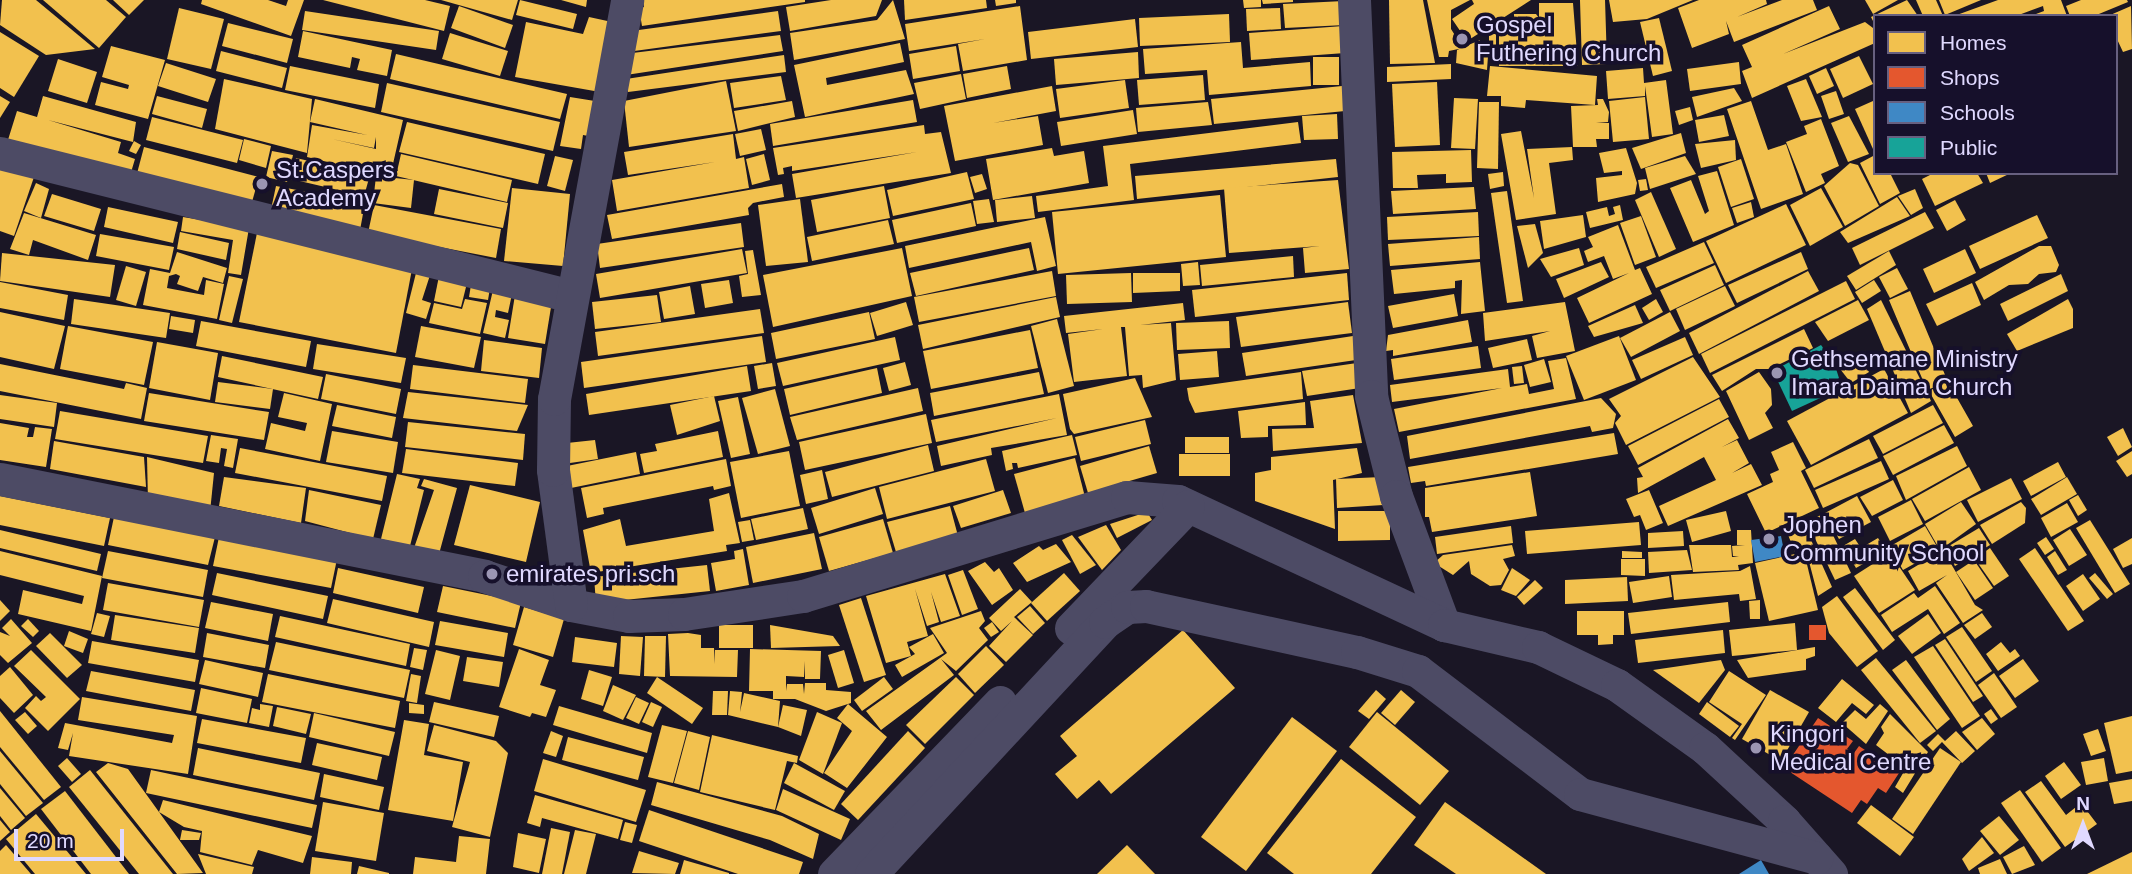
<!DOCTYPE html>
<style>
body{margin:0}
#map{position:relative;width:2132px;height:874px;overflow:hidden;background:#1a1625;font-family:Arial,sans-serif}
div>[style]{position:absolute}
.homes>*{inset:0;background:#f2c14e}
.shops>*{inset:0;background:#e4572e}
.schools>*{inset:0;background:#3f88c5}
.public>*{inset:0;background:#17a398}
.minor>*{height:33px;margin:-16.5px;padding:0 16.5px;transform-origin:16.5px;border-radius:16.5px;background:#4d4b65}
.dots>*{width:19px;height:19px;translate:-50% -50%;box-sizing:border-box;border:4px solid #16102b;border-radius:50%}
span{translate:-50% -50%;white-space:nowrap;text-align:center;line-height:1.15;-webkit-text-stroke:7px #16102b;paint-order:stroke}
.poi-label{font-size:24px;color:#e0d9ff}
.left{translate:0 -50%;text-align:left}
.legend{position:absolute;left:1873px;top:14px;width:245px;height:161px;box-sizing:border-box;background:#16102b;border:2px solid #676080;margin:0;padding:9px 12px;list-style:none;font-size:21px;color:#e0d9ff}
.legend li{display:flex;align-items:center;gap:14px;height:35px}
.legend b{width:35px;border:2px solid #676080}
.north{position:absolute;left:2048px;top:790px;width:70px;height:70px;-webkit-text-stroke:5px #16102b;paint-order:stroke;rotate:0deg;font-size:19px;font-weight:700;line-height:28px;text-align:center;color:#e0d9ff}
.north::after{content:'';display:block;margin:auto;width:24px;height:32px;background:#e0d9ff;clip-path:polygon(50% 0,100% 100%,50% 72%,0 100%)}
.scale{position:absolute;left:14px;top:829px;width:110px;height:32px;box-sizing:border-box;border:4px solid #e0d9ff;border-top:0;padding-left:9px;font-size:21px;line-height:24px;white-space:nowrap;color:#e0d9ff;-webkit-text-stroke:5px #16102b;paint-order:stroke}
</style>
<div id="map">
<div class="homes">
<div style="clip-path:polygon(2px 0,36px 0,95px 49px,46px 55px,0 25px)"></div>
<div style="clip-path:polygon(43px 0,106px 0,126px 17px,99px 48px)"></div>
<div style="clip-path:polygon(113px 0,144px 0,129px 15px)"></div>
<div style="clip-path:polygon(202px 0,268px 0,286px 6px,288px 0,304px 0,291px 36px,201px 4px)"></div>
<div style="clip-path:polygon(323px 0,425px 0,450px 6px,444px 31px)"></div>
<div style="clip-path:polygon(441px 0,518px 0,512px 20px)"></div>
<div style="clip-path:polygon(520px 0,577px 14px,573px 29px,516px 15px)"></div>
<div style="clip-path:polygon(561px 0,587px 0,586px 7px)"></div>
<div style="clip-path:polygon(643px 0,805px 0,805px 2px,642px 26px,639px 8px,644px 7px)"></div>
<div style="clip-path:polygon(831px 0,882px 0,876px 16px,790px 31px,786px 7px)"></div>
<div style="clip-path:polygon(893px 0,905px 39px,794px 60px,790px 33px,877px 20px)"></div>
<div style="clip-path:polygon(904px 0,986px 0,987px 8px,905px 20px)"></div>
<div style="clip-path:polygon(995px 0,1016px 0,1016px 3px,996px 6px)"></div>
<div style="clip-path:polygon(1243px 0,1261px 0,1261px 7px,1244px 8px)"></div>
<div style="clip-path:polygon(1262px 0,1293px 0,1293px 2px,1263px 4px)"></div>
<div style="clip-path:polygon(1389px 0,1423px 0,1435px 63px,1390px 64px)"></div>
<div style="clip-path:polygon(1427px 0,1470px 0,1451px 10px,1451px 29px,1463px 48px,1449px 51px,1448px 57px,1439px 57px)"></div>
<div style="clip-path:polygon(1472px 0,1531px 0,1467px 41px,1452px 19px,1474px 4px)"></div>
<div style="clip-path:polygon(1580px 0,1605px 0,1607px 64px,1582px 65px)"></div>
<div style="clip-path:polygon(1609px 0,1693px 0,1647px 19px,1613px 22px)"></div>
<div style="clip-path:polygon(1699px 0,1766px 0,1767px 4px,1737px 17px,1782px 0,1813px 0,1817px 10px,1734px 42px,1726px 21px,1729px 34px,1692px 48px,1678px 8px)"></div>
<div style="clip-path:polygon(1865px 0,1898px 0,1873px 14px)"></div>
<div style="clip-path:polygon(1907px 0,1918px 16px,1875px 16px,1875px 25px,1871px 17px)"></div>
<div style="clip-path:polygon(1916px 0,1936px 0,1943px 16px,1923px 16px)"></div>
<div style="clip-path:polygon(1939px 0,1981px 0,1945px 15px)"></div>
<div style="clip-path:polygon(1998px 0,2061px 0,2067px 16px,2031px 16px,2044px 11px,2043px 6px,2016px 16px,1954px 16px)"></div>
<div style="clip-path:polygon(2081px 0,2127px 0,2128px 2px,2094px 16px,2070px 16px,2066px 6px)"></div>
<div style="clip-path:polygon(1344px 1px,1345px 25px,1285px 28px,1283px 4px)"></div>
<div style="clip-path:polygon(1539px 3px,1573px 3px,1578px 66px,1499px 66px,1499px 26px,1514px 26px,1514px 14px,1536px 14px,1539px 18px)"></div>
<div style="clip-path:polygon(459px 6px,513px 25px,505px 48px,451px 28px)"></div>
<div style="clip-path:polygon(1020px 6px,1027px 60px,963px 71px,958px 44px,985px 39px,909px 51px,905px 24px)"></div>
<div style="clip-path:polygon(1829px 6px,1840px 29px,1783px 54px,1865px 22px,1873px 28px,1875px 43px,1752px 98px,1742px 71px,1752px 67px,1742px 45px)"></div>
<div style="clip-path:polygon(2131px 6px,2132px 49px,2123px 52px,2116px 37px,2116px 16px,2108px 16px)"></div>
<div style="clip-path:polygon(179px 8px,224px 19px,211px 69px,167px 59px)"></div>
<div style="clip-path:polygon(1280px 8px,1281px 29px,1247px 31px,1246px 9px)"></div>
<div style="clip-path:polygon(305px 11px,439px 31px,436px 50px,302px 30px)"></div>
<div style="clip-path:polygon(778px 11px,781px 31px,627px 52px,624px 32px)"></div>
<div style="clip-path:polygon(1229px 14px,1230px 42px,1140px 46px,1139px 18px)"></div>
<div style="clip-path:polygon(589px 17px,612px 22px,600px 92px,515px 77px,526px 22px,583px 34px)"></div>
<div style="clip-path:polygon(1659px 18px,1672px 71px,1653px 76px,1640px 22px)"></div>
<div style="clip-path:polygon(1135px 19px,1138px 47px,1031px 59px,1028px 32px)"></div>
<div style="clip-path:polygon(228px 23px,293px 39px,287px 63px,222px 46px)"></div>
<div style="clip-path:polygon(1343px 26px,1345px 53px,1251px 60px,1249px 33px)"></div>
<div style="clip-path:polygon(303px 31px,392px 50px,387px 76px,357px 70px,360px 59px,352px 57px,350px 68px,298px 57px)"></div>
<div style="clip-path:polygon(0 32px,39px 56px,14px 97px,0 88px)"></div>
<div style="clip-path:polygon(450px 33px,508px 51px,500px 76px,442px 59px)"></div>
<div style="clip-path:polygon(1489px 34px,1496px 34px,1496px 56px,1489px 56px)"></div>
<div style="clip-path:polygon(780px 35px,783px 51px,626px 75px,624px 54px)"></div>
<div style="clip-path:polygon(1480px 40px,1481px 56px,1488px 56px,1487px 70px,1456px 63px,1457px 50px)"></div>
<div style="clip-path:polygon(1241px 42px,1243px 68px,1310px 62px,1311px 86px,1209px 95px,1207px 70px,1145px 74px,1143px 49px)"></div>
<div style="clip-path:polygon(900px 43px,904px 62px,826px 78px,827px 85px,906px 70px,914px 94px,805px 117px,794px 65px)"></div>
<div style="clip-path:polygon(111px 46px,165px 60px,148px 119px,95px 105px,101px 82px,128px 89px,129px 85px,102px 77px)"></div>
<div style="clip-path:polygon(956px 46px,960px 71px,913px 79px,909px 54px)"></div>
<div style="clip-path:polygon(221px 51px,287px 68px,282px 88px,216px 71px)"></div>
<div style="clip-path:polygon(1138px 52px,1139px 78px,1056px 85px,1054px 59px)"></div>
<div style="clip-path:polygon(396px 54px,567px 94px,560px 119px,390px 79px)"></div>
<div style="clip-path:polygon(784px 55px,786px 72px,628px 92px,626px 79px)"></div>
<div style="clip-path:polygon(1859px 56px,1873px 84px,1843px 98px,1830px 69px)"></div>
<div style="clip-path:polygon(1313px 57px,1339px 57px,1339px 85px,1313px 85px)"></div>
<div style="clip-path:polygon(58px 59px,97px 72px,87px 103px,48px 91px)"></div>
<div style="clip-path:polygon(1739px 62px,1741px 84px,1690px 91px,1687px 69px)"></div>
<div style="clip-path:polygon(166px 63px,216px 79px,208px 102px,158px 86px)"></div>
<div style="clip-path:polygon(1451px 64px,1451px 79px,1387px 82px,1387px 67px)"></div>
<div style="clip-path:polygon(290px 66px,379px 84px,375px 108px,285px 90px)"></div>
<div style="clip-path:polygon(1007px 66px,1011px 89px,967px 98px,963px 74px)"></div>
<div style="clip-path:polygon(1490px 66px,1597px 76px,1595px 105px,1526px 100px,1525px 108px,1501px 106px,1501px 96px,1487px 96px)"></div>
<div style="clip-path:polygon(1643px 68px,1644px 83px,1666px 80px,1673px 134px,1652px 137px,1645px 86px,1645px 96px,1608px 99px,1606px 71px)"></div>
<div style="clip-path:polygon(1826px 68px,1834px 86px,1817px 94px,1809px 76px)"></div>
<div style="clip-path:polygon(961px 74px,966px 99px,920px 109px,914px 83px)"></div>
<div style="clip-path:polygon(1203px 75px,1205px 100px,1139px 105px,1137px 80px)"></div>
<div style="clip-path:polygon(781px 76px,786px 100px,734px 108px,730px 83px)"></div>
<div style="clip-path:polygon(224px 79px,312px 99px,307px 153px,215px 129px)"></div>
<div style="clip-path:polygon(1806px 79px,1822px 117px,1801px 121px,1787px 86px)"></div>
<div style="clip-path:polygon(1125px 80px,1129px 108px,1060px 118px,1056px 89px)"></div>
<div style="clip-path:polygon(726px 81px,736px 131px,629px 147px,624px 101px)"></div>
<div style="clip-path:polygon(1437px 82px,1440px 145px,1395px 147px,1392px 84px)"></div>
<div style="clip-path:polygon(387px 83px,560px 122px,553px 151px,381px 112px)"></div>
<div style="clip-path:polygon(1052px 86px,1056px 111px,993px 123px,1038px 116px,1043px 145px,955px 161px,944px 106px)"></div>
<div style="clip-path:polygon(1342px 86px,1345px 111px,1214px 124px,1211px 99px)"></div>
<div style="clip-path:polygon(1734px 88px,1742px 101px,1697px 117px,1692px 97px)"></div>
<div style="clip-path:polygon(1836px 91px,1844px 114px,1829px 119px,1821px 96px)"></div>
<div style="clip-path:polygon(0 96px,10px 102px,0 118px)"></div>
<div style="clip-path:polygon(43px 96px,136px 122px,133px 142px,48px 120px,121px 142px,118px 153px,135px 159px,129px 179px,7px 143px,17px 111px,37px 117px)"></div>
<div style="clip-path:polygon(157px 96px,207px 109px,202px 128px,152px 114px)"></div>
<div style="clip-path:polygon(570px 97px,601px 102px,594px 137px,583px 135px,581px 149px,560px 146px)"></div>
<div style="clip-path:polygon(1645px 97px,1649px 139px,1613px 142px,1609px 101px)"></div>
<div style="clip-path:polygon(1454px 98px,1478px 99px,1475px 149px,1451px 148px)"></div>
<div style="clip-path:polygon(evenodd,315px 99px,403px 120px,390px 177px,307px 157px,312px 125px,367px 135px,310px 122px,315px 99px,376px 137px,376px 149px,332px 139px,374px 148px,376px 137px)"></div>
<div style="clip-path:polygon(1597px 99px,1603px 99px,1609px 112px,1608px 122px,1596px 123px,1609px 123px,1609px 139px,1596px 139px,1597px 147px,1573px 147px,1571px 106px,1598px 105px)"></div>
<div style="clip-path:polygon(913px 100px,917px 122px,773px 146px,770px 124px)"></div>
<div style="clip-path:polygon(792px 101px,795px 117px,738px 131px,734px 111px)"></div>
<div style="clip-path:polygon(1751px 101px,1768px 150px,1786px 144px,1803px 194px,1761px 209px,1727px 109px)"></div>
<div style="clip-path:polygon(1873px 101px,1875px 148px,1873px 149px,1855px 109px)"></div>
<div style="clip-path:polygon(1208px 102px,1212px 125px,1138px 132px,1136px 108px)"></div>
<div style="clip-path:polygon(1479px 102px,1499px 102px,1498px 169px,1477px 168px)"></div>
<div style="clip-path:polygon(1690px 107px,1693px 120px,1679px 125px,1675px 111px)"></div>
<div style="clip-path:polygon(1133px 110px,1137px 134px,1061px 146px,1057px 122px)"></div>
<div style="clip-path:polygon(1337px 114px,1338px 139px,1304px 140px,1302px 116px)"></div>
<div style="clip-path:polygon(1724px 115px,1729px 136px,1699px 142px,1695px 120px)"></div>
<div style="clip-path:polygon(1849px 116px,1869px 154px,1848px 162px,1831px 123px)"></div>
<div style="clip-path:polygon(152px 117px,243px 140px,237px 163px,146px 140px)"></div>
<div style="clip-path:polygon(1821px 119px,1839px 166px,1821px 174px,1825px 183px,1806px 192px,1786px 142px,1807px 134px,1804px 126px)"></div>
<div style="clip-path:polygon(407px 122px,545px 154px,538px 184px,399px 152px)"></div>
<div style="clip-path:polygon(1298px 122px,1301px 143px,1130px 164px,1134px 200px,1038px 212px,1036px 196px,1108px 186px,1103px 146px)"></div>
<div style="clip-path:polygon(924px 125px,925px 134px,941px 132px,951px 173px,796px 198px,792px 174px,917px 152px,792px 171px,792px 166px,783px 168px,784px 174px,778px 175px,773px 148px)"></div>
<div style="clip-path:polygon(761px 129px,766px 150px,740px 156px,735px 134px)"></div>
<div style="clip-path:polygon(1521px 131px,1534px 198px,1527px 149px,1572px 147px,1573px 160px,1549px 163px,1556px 214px,1516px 220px,1501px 134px)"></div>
<div style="clip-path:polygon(1681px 133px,1686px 153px,1641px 169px,1632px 148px)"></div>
<div style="clip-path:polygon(733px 134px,736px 159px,744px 157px,749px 188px,617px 211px,612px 180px,715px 162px,628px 175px,624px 152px)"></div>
<div style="clip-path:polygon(244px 139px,271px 146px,266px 168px,239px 160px)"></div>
<div style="clip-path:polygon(1735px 140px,1736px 160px,1701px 168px,1695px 144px)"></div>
<div style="clip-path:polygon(134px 141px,141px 145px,136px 154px,129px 151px)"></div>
<div style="clip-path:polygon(144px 147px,259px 177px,252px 202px,135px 181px)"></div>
<div style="clip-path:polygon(1052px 148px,1054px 156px,1084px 151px,1089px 183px,993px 200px,986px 159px)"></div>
<div style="clip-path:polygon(1626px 148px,1637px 183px,1635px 194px,1598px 202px,1596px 178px,1622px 175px,1622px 171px,1604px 173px,1599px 153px)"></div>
<div style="clip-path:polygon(1471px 150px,1472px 182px,1446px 183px,1446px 174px,1417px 175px,1418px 188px,1393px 188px,1392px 152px)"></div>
<div style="clip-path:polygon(272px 151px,293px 155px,287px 182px,266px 177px)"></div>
<div style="clip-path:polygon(401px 154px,512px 180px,507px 202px,396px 176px)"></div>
<div style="clip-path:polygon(764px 154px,770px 180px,752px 185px,746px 159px)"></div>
<div style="clip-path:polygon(1875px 155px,1875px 173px,1890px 173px,1900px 193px,1880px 204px,1860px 163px)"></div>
<div style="clip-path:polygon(555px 156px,573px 160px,565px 191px,547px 186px)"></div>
<div style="clip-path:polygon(1685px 156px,1696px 174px,1650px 189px,1645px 168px)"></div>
<div style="clip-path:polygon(296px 158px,370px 175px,364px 196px,291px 179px)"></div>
<div style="clip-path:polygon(1336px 159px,1338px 177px,1137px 199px,1135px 176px)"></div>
<div style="clip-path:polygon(1741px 159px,1754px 199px,1731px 207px,1718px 167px)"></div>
<div style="clip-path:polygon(1850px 163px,1858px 165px,1879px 206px,1845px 226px,1824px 186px)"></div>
<div style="clip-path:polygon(0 166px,34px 177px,14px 236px,0 231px)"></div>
<div style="clip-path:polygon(1717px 171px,1734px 225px,1693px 242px,1670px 188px,1691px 180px,1705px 214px,1709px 211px,1698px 176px)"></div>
<div style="clip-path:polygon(967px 172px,974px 199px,893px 216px,887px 190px)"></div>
<div style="clip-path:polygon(1503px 172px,1504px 186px,1490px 189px,1488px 174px)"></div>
<div style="clip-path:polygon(1934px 173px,1977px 173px,1983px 183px,1935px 206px,1922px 179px)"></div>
<div style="clip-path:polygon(1986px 173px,2011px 173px,1990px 183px)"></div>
<div style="clip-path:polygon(982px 174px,987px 189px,975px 193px,970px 177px)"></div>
<div style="clip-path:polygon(376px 176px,414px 180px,411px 208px,373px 203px)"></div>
<div style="clip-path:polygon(1646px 179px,1648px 190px,1640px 191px,1638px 180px)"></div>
<div style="clip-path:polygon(1338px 180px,1349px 269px,1305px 273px,1303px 248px,1320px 246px,1229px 253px,1224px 188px)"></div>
<div style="clip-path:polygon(36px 183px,49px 189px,41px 218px,24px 211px)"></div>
<div style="clip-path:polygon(782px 184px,784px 197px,753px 203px,748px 208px,749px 215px,612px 239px,607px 215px)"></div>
<div style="clip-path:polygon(276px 186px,365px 203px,360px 230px,270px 214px)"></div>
<div style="clip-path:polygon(884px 186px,890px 218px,817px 232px,811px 200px)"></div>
<div style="clip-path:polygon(1474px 187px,1476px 209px,1393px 214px,1391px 191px)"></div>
<div style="clip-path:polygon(512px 188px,570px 194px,563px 266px,504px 261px)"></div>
<div style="clip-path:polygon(1821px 188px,1843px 227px,1810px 246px,1790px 205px)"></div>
<div style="clip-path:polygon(439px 189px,508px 203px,503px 228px,434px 214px)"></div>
<div style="clip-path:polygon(1915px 189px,1923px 208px,1911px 215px,1898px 196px)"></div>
<div style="clip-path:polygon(1507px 191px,1523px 301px,1507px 303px,1491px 193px)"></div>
<div style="clip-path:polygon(1651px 192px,1676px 249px,1659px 257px,1635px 200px)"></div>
<div style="clip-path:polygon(52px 194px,101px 209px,94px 231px,44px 216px)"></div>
<div style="clip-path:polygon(1220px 195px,1226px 257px,1058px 274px,1052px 212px)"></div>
<div style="clip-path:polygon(1032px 196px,1035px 218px,997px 222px,995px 200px)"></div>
<div style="clip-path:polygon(1897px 197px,1910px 216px,1848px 243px,1840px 232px)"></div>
<div style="clip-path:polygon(800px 199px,808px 262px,766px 266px,758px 205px)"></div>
<div style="clip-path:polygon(989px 199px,994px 222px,977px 224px,973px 201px)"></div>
<div style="clip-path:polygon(1955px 200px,1966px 220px,1947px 231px,1936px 210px)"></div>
<div style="clip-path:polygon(1751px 202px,1754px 217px,1737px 223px,1732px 208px)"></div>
<div style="clip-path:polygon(971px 203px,976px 226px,897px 243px,892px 220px)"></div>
<div style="clip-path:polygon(1786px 204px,1806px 245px,1726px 283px,1706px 241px)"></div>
<div style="clip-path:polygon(374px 205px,501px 229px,496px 258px,368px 233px)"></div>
<div style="clip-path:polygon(1620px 205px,1623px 220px,1590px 228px,1586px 212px,1607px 207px,1609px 216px,1615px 214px,1613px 207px)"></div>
<div style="clip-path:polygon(108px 207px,178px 222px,173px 243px,104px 227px)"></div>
<div style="clip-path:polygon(1478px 212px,1479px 236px,1388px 240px,1387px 217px)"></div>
<div style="clip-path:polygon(1925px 212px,1934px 228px,1860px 265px,1852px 248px)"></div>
<div style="clip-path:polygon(24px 213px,96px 235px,88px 260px,33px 240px,29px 255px,10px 249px)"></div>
<div style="clip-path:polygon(1583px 215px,1586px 237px,1544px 249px,1540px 221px)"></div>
<div style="clip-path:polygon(2037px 215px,2048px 238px,1980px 269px,1969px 246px)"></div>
<div style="clip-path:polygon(1641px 216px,1656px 257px,1635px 265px,1620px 223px)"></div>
<div style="clip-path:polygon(183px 217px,249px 228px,241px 275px,228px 273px,233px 240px,181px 231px)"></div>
<div style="clip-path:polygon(1045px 217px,1056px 266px,1037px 271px,1031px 242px,909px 268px,905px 246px)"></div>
<div style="clip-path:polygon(888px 220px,894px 244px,812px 261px,807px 237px)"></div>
<div style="clip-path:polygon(741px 223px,744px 247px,600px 268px,597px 244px)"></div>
<div style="clip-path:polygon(1535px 224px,1543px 253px,1528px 268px,1517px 226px)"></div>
<div style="clip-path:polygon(1618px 225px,1635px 270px,1640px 268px,1652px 294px,1589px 323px,1577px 298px,1629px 273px,1613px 279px,1604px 256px,1588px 262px,1584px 251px,1593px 247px,1588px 237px)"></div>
<div style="clip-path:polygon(180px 232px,229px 243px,226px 260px,177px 249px)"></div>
<div style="clip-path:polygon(257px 233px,413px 264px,396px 353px,239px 322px)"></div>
<div style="clip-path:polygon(100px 234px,174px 247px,169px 270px,96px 256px)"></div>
<div style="clip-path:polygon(1479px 237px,1480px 259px,1390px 266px,1388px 244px)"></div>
<div style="clip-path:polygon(1704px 242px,1714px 263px,1656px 288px,1646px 267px)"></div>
<div style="clip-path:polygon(2039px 246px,2051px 246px,2059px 265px,2056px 272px,2039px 274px,2028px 284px,2009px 285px,1984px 300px,1975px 282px)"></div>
<div style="clip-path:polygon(902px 248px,912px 296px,773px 327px,763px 275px)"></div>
<div style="clip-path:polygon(1029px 248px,1034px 270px,916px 296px,910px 273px)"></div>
<div style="clip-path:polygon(1579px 248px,1584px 265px,1551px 277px,1540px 259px)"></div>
<div style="clip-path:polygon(742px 249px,747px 273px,600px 298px,596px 274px)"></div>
<div style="clip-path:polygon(1965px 249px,1976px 273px,1934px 293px,1923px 269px)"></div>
<div style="clip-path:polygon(753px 250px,761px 295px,742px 297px,739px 276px,748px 274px,745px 251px)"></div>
<div style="clip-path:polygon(1889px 251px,1896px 265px,1856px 290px,1847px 276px)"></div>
<div style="clip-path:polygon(177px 252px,227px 268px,223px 283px,203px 277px,198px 291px,177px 284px,180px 276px,176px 274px,169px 276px,167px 288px,204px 295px,206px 280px,224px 284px,217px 319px,143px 305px,150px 269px,170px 273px)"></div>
<div style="clip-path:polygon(1801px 252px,1808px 269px,1737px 303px,1728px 285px)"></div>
<div style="clip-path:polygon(2px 253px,115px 265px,110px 297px,0 281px)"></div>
<div style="clip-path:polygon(1293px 256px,1294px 277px,1202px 286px,1200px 265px)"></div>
<div style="clip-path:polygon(1198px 262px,1200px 285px,1183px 286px,1181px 264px)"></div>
<div style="clip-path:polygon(1480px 262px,1485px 311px,1461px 314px,1462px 280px,1455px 281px,1455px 288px,1394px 294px,1391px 270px)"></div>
<div style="clip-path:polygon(1601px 262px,1609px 277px,1564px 298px,1556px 279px)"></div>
<div style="clip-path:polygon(418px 265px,432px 269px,422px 300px,431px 303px,426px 319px,406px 313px)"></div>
<div style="clip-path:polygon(1715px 265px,1724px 285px,1670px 311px,1660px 290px)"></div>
<div style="clip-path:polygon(126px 266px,146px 272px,136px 306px,116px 300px)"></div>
<div style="clip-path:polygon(1897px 268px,1908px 289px,1890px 298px,1879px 277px)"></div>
<div style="clip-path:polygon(1052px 271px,1056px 296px,919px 322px,914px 297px)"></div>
<div style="clip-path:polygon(1808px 271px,1819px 291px,1699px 354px,1689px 333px)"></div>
<div style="clip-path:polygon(1131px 273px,1132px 302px,1067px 304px,1066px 275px)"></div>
<div style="clip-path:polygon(1133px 273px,1180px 273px,1180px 291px,1133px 293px)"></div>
<div style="clip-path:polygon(1347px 273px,1349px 300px,1195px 317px,1192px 290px)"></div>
<div style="clip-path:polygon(2061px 274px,2068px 291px,2008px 321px,2000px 304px)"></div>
<div style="clip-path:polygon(229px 276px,243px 279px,232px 323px,219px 320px)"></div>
<div style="clip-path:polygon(439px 276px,467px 283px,461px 307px,434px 301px)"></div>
<div style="clip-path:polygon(729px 280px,733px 303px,705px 308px,701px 284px)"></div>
<div style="clip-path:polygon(1874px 280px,1881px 291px,1862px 303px,1855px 292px)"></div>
<div style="clip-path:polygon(1846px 281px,1855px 299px,1710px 373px,1701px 354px)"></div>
<div style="clip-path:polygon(0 282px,68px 295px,64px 320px,0 308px)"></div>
<div style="clip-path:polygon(1972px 283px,1981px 305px,1937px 326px,1926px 304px)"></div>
<div style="clip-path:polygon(471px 285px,490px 288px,488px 300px,469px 297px)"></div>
<div style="clip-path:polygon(690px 286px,695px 314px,664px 319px,659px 292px)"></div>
<div style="clip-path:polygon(1725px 286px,1735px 306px,1685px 330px,1676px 309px)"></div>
<div style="clip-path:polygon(493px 290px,512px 294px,508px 313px,496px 310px,495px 317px,509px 320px,505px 338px,483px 333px)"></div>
<div style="clip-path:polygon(1910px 291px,1948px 382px,1973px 426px,1955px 437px,1929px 391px,1945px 383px,1927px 390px,1889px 300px)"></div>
<div style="clip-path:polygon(1454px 294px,1458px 316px,1393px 328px,1388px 306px)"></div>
<div style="clip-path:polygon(515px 295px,552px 301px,545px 344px,508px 338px)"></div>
<div style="clip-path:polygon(657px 295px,661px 322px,595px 329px,592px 302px)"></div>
<div style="clip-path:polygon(1056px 297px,1060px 317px,923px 349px,918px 325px)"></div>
<div style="clip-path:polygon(74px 299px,170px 313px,166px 338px,71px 324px)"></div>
<div style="clip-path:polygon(465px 299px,487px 303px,480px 334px,429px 323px,434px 303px,462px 309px)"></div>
<div style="clip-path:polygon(1656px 299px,1663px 312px,1649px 320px,1642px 308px)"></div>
<div style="clip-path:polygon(2068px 299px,2073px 309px,2073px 328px,2017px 351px,2007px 334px)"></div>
<div style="clip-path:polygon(1858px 300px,1869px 320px,1828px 341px,1815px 322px)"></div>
<div style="clip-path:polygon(1881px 300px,1931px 401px,1911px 413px,1867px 309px)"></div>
<div style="clip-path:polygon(906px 302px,913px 325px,877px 336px,870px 313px)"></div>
<div style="clip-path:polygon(1348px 302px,1352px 333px,1241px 347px,1236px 317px)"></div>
<div style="clip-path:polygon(1565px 302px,1575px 351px,1537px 358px,1532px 336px,1550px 331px,1485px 341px,1483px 313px)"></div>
<div style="clip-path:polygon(1183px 303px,1185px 320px,1140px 325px,1171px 323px,1176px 380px,1143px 388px,1142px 375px,1129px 376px,1125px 327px,1121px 327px,1127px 376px,1074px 382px,1068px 334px,1103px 329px,1066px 333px,1064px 316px)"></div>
<div style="clip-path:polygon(1635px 305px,1643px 323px,1594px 337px,1588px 326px)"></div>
<div style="clip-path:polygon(760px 309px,764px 333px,598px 356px,595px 332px)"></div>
<div style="clip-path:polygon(0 312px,65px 326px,54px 369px,0 357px)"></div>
<div style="clip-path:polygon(869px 312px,875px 339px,776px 359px,771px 333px)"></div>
<div style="clip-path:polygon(1670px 312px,1680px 331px,1631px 357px,1620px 338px)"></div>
<div style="clip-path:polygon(171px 316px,195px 320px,193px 333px,169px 329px)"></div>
<div style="clip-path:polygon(1057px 319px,1074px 386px,1048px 393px,1031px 326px)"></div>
<div style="clip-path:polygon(1468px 320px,1472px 342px,1393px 356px,1393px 350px,1386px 351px,1388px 335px)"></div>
<div style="clip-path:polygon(201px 321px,311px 341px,306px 367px,196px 346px)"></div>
<div style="clip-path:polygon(1229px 321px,1230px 348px,1177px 350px,1176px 323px)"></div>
<div style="clip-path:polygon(68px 326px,153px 342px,144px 385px,60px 369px)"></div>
<div style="clip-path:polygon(421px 326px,481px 337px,474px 368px,415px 357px)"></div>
<div style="clip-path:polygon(1804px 329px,1813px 348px,1770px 369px,1756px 369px,1722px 391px,1712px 375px)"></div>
<div style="clip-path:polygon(1030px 330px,1038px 368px,931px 389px,923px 351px)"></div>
<div style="clip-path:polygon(762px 336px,766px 362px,584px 388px,581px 362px)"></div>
<div style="clip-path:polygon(1353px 336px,1356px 360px,1246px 376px,1242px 353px)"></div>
<div style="clip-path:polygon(1619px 336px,1636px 380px,1584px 400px,1566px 356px)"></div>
<div style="clip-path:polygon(895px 337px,900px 360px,783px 386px,777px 363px)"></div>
<div style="clip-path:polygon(1685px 337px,1693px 355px,1641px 379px,1632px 360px)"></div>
<div style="clip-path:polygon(1527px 339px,1532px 360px,1493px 368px,1488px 348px)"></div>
<div style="clip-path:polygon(484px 340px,542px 348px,539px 378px,481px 371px)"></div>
<div style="clip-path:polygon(157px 342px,218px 353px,210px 400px,149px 388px)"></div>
<div style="clip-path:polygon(317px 344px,406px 358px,401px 383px,313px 369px)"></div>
<div style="clip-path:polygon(1478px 346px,1481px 368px,1394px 380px,1391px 359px)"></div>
<div style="clip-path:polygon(1217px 351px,1219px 377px,1180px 380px,1178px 354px)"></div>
<div style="clip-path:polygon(1857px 353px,1869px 372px,1851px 383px,1837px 365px)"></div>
<div style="clip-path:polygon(222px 356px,323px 377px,318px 399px,218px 377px)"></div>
<div style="clip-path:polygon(1693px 357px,1720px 397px,1626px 445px,1615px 423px,1621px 416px,1609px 399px)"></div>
<div style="clip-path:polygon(1566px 358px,1576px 399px,1399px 432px,1394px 409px,1502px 388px,1392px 402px,1390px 385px,1508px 369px,1510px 387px,1527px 384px,1529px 394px,1554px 389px,1548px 361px)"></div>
<div style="clip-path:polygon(1544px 359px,1551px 382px,1530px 387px,1524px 365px)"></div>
<div style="clip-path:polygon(905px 362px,911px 385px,889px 391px,883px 368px)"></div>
<div style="clip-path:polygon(772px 363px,776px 386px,758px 389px,754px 366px)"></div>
<div style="clip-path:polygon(1357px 363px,1360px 388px,1307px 396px,1302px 371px)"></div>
<div style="clip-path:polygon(0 364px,124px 389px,126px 383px,147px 388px,141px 419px,0 391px)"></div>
<div style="clip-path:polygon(413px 365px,528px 379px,525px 403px,410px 389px)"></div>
<div style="clip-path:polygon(747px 366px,751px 391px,589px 415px,586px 394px)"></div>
<div style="clip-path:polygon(1522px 366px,1524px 383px,1514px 384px,1512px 367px)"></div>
<div style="clip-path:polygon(877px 368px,882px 393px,790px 415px,784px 389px)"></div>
<div style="clip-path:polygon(1884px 369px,1908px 413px,1811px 465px,1787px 421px)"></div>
<div style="clip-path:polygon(1039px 372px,1044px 394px,934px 416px,930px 393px)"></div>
<div style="clip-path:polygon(1301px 372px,1303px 399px,1195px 413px,1189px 400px,1187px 388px)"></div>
<div style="clip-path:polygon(1759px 372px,1771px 389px,1772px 405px,1765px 413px,1773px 428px,1749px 440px,1726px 391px)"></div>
<div style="clip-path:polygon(326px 374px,401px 389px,396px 414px,321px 399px)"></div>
<div style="clip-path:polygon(1135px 378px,1152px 417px,1074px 434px,1070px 429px,1063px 394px)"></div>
<div style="clip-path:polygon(218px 382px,273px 389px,270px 409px,215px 402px)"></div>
<div style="clip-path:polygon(918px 388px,923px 411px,797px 440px,790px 417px)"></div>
<div style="clip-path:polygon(775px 389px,790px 446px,758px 454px,742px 398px)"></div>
<div style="clip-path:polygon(408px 392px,528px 405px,517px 431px,403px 418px)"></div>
<div style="clip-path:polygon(149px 393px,269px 412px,264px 440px,144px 421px)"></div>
<div style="clip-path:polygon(284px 393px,332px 404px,320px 461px,265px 449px,271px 423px,305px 431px,307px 423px,278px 417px)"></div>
<div style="clip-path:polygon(1059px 394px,1067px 435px,991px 448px,992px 455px,941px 466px,937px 446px,1057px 418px,936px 442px,931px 420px)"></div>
<div style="clip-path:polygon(0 395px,57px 403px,54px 427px,0 419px)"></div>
<div style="clip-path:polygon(1353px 395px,1362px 443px,1273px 451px,1272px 429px,1314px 428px,1310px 401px)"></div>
<div style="clip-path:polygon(714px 396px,720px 421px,677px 435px,670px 405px)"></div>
<div style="clip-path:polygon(738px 397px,750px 454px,731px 458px,718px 401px)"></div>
<div style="clip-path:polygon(1601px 398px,1616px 414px,1613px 428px,1592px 432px,1590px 426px,1410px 459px,1407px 436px)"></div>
<div style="clip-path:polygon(1719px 399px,1729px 417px,1638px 465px,1628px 446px)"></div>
<div style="clip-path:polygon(1305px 402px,1306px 425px,1268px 426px,1268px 437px,1241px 438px,1238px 411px)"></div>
<div style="clip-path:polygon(337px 405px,396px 417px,392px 438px,332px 426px)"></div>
<div style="clip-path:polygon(1933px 405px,1943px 423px,1883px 454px,1873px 436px)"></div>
<div style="clip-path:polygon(60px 411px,208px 436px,203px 463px,55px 439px)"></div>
<div style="clip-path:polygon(926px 414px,932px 443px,805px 470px,799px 442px)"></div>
<div style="clip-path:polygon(1728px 419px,1739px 438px,1722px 447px,1737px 440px,1749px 463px,1732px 473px,1751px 464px,1762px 485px,1668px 526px,1659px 506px,1716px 480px,1704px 457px,1638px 493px,1637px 478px,1643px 477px,1638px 468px)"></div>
<div style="clip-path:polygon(1145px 420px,1151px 444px,1081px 461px,1075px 437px)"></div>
<div style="clip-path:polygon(408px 422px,525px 434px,523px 460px,405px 447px)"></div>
<div style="clip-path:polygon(0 423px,29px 428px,27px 437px,33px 437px,35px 427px,52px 429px,46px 467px,0 460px)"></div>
<div style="clip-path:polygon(1944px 425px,1954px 443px,1893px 475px,1883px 456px)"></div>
<div style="clip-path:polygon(2123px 428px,2132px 447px,2118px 456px,2107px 437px)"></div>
<div style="clip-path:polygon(332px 431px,398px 442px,393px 473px,326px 462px)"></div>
<div style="clip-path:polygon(718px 431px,723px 457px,644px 473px,640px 454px,657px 451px,655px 444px)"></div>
<div style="clip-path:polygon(1614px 433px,1618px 454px,1426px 486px,1425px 481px,1411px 483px,1408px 467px)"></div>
<div style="clip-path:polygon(211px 435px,238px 439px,233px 468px,224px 466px,227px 449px,221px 448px,219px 463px,206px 461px)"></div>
<div style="clip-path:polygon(1072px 435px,1077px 455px,1018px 468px,1017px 463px,1012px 463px,1013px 469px,1006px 471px,1002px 451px)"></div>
<div style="clip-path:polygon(1185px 437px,1229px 437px,1229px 453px,1185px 453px)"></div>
<div style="clip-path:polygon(1869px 439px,1878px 458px,1814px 488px,1805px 470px)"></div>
<div style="clip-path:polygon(595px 440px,598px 459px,570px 463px,567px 443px)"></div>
<div style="clip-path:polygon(54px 441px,144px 457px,146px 487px,50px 469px)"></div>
<div style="clip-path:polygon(1793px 442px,1806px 468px,1801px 471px,1819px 508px,1766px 533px,1747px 494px,1773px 482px,1770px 474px,1779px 470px,1771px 452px)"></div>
<div style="clip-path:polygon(928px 445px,934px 471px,832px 497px,825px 472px)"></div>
<div style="clip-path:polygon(1149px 446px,1157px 473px,1088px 493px,1080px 466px)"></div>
<div style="clip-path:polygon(1957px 446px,1967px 466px,1906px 500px,1896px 476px)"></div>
<div style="clip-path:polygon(240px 448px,387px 476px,382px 501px,235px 473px)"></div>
<div style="clip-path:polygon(1357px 448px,1362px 473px,1333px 480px,1335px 529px,1255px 501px,1255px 473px,1271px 470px,1271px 457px)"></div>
<div style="clip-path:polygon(406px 449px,518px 463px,515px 486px,402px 473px)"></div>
<div style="clip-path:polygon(789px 451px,800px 506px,741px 518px,730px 462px)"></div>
<div style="clip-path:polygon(2132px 451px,2132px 474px,2127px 477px,2116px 461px)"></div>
<div style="clip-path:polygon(636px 452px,640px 474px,571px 488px,567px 466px)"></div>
<div style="clip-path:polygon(1179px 454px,1230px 454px,1230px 476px,1179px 476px)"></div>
<div style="clip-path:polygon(147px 457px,214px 473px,210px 512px,148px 501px)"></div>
<div style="clip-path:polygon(1075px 458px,1085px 497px,1025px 513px,1014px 474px)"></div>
<div style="clip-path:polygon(726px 459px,731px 486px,714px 490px,713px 486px,603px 508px,604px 514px,587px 518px,581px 488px)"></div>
<div style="clip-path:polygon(986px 459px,995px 491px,887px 519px,879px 487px)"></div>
<div style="clip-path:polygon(1881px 461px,1889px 479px,1823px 508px,1815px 490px)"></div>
<div style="clip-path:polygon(2058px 462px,2066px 477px,2031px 496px,2023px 481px)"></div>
<div style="clip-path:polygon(1969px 467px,1981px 490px,1925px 521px,1912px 499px)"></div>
<div style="clip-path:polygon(822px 470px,828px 499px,806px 504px,800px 475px)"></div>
<div style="clip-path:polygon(1530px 472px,1537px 516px,1432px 532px,1429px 517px,1425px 517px,1425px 488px)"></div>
<div style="clip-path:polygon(397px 474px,420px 479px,417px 488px,424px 490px,410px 546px,381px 539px)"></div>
<div style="clip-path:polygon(224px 477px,306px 488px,301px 523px,219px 506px)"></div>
<div style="clip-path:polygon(1382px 477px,1383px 505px,1337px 508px,1336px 479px)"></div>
<div style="clip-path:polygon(2067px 477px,2077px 494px,2041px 515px,2031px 499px)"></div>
<div style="clip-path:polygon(2011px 478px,2022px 499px,1978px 522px,1967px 500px)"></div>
<div style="clip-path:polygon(424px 479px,457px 488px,439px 554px,414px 548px,434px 490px,421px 486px)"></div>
<div style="clip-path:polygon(1893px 480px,1903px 500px,1872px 516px,1860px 497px)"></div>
<div style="clip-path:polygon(470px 485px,540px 502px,526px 562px,454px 545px)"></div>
<div style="clip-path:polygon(875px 488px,883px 514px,819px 534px,811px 508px)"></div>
<div style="clip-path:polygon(309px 490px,381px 505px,373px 539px,305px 521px)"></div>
<div style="clip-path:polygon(1003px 490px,1011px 513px,961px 528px,953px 506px)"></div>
<div style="clip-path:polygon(1649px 490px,1663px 523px,1646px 530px,1640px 515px,1634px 517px,1626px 499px)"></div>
<div style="clip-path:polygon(729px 493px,740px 543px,726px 545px,727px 551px,591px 573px,583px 530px,620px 519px,626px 546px,714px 531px,709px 499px)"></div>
<div style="clip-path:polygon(2078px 495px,2087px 510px,2078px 516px,2069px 500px)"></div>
<div style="clip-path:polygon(0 496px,110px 518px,104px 546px,0 525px)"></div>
<div style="clip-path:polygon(1857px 496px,1871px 522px,1839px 539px,1825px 513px)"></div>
<div style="clip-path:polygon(1911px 500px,1923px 524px,1890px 541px,1878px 517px)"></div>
<div style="clip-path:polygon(1961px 502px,1976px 524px,1940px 550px,1925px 524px)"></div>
<div style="clip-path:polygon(2021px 502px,2026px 508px,2025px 523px,1992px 544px,1980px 525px)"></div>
<div style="clip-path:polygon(2067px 503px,2078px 522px,2051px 537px,2041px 518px)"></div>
<div style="clip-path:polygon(950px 506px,958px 536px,896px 552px,887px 522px)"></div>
<div style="clip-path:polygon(803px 508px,808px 529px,756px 540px,751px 519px)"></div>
<div style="clip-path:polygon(1338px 511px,1390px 511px,1390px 540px,1338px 541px)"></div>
<div style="clip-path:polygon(1726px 511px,1731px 531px,1692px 542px,1686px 520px)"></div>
<div style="clip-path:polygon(1147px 512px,1152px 520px,1117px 538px,1110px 524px)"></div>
<div style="clip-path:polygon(1823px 514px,1851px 573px,1835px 580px,1807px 522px)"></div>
<div style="clip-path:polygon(114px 517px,215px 537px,208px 565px,108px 545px)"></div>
<div style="clip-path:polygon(883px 519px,893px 553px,829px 571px,819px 537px)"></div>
<div style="clip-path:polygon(750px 520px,754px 540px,742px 542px,738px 522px)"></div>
<div style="clip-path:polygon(2090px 520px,2130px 584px,2115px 593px,2076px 528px)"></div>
<div style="clip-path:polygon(1639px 522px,1641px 545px,1527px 554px,1525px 531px)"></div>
<div style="clip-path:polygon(1803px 522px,1832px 587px,1818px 596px,1806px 550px,1795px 552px,1786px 530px)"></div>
<div style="clip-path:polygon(1106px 525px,1121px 550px,1102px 570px,1078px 537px)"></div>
<div style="clip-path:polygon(1511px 526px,1513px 543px,1437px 554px,1435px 537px)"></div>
<div style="clip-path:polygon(1925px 526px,1939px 550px,1903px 570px,1889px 547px)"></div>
<div style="clip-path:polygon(1979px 528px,1990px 545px,1955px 566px,1944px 549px)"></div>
<div style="clip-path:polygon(2070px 529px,2087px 555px,2069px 566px,2053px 540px)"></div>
<div style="clip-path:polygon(0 530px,101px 554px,97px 571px,0 548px)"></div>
<div style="clip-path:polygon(1737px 530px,1751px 530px,1753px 563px,1738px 565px,1739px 570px,1693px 572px,1689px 545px,1731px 545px,1732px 557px,1739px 557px,1733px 556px,1732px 546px,1745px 545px,1737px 545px)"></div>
<div style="clip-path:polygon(1683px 531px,1684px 546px,1648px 548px,1648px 533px)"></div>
<div style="clip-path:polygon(814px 533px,822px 569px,753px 583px,746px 547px)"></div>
<div style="clip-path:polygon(1072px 535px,1096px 565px,1080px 574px,1062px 540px)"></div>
<div style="clip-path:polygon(219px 537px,337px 559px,331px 588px,213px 566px)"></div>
<div style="clip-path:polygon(2046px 537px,2054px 549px,2045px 555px,2037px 543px)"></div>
<div style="clip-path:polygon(1878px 538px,1886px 551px,1856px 568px,1843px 546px,1855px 539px,1861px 548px)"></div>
<div style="clip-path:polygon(2132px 538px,2132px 564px,2123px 568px,2113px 549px)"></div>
<div style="clip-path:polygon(1056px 544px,1071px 562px,1027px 582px,1013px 563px,1039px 546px,1043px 550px)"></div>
<div style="clip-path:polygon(1512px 545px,1515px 556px,1503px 559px,1509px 570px,1501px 585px,1490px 586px,1471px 574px,1469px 561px,1453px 575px,1434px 563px,1443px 555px)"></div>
<div style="clip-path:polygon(1990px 548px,2009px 576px,1994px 586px,1975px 559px)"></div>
<div style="clip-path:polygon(2035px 548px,2084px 621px,2068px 631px,2019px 559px)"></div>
<div style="clip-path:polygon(743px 549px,749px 585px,716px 591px,711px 563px,735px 559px,734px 551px)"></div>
<div style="clip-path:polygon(1687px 550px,1692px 570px,1649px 573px,1648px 552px)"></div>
<div style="clip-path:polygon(1943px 550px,1975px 605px,1983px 610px,1963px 623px,1936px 583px,1947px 575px,1919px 591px,1908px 571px)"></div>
<div style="clip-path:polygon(0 551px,102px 576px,91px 631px,18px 614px,23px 590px,82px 604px,84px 596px,0 575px)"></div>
<div style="clip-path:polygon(108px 551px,208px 570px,203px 597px,102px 578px)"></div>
<div style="clip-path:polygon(1622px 551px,1642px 552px,1642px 558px,1622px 558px)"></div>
<div style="clip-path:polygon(2055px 551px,2067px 570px,2058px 575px,2047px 557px)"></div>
<div style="clip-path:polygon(1804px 552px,1818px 610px,1769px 621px,1755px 563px)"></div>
<div style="clip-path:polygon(1890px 553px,1915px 590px,1879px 613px,1854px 576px)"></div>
<div style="clip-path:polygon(1621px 559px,1645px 559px,1645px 576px,1621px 575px)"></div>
<div style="clip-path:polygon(1974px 560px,1993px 588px,1975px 600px,1956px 572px)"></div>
<div style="clip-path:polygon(985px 562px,994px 572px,999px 568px,1013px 590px,992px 605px,968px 571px)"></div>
<div style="clip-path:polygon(707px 565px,710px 591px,596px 603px,594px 577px)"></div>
<div style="clip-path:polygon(1750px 566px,1756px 599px,1740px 601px,1739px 594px,1674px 600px,1671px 575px,1740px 571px)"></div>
<div style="clip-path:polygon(338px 568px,424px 587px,418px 613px,333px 593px)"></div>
<div style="clip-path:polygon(1512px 568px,1530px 580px,1516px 596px,1501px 590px)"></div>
<div style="clip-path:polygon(963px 570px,978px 609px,962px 615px,948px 575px)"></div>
<div style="clip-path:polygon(217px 573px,328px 596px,323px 619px,212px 595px)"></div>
<div style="clip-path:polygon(1064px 573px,1080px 591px,1047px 621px,1031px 603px)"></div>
<div style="clip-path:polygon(2095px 573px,2113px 594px,2107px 599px,2089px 578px)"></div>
<div style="clip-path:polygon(945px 574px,960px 616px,941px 622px,931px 592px,939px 622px,927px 626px,915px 589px,928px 636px,907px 642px,911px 656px,886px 663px,866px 596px)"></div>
<div style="clip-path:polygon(2083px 574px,2100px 599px,2083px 611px,2066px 586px)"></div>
<div style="clip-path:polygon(1669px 576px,1672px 597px,1633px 603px,1629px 582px)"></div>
<div style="clip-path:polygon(1627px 577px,1628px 601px,1565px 604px,1565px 580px)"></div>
<div style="clip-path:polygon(1535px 580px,1543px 588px,1524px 605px,1517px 597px)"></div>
<div style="clip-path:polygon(108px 583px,204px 600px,199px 627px,103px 610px)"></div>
<div style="clip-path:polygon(443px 586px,521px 602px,515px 628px,437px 612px)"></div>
<div style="clip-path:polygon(1935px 586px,1960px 623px,1944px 634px,1928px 609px,1892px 632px,1881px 615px,1914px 593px,1918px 598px)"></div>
<div style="clip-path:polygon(1855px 588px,1895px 640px,1883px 650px,1843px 597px)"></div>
<div style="clip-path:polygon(1020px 589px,1032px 602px,1014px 617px,1033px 635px,1006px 662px,989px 646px,1012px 621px,1001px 631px,989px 618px)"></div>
<div style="clip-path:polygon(1837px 596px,1878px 651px,1857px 667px,1829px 633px,1822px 607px)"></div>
<div style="clip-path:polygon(861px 598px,886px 675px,864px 682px,839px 605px)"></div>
<div style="clip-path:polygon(333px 599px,434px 622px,429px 647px,327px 623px)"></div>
<div style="clip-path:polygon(0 600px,10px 611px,0 621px)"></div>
<div style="clip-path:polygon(1760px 600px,1760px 619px,1750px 619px,1749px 601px)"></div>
<div style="clip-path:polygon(211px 602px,273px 614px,268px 641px,205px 628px)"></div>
<div style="clip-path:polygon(1728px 602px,1730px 622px,1631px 634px,1628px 613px)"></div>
<div style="clip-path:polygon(1030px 606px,1045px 623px,1033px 634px,1017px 617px)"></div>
<div style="clip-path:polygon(524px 607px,564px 619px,553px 657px,513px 645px)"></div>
<div style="clip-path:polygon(981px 611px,985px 621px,979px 628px,988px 640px,956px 671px,941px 659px,954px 675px,881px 730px,866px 711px,947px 653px,930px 628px)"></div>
<div style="clip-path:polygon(1577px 611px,1624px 611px,1624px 635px,1613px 635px,1613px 644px,1598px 645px,1598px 635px,1577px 635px)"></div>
<div style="clip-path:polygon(97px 613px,110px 616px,104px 637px,91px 634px)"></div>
<div style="clip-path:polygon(1982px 613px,1992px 627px,1975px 639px,1964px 625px)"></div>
<div style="clip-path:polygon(1928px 614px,1941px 633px,1912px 654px,1898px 636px)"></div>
<div style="clip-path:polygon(115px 615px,199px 628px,195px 653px,111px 640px)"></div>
<div style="clip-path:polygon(280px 616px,410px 644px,406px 666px,275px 637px)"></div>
<div style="clip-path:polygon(11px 619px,32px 643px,8px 663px,0 655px,0 632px,10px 636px,2px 628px)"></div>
<div style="clip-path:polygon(28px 619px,39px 631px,33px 637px,21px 626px)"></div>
<div style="clip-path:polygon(440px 621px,508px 633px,504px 657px,435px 645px)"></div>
<div style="clip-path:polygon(992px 622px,999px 632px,991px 637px,984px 628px)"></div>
<div style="clip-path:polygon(1795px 623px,1797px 650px,1732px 656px,1729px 630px)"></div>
<div style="clip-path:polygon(719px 625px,753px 625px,753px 648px,719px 648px)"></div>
<div style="clip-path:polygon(770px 625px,833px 636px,840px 646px,771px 648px)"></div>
<div style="clip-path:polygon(1962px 627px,1992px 671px,1976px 682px,1946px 637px)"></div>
<div style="clip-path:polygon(1183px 630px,1235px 688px,1111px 794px,1099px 780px,1077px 799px,1055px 774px,1077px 756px,1060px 736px)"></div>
<div style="clip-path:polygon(1723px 630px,1725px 653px,1638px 663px,1635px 640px)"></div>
<div style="clip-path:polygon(69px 631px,88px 639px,83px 653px,64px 646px)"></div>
<div style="clip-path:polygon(50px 633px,82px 665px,67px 678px,36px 646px)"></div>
<div style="clip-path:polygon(207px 633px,269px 645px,265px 668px,203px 657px)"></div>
<div style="clip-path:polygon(688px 633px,701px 635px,701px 648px,714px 648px,715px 664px,715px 650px,738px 650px,737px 677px,670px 676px,668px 634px)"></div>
<div style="clip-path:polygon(933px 634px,944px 653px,902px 677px,895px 665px,915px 654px,909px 647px)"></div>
<div style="clip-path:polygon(621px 636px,643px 637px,640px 676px,619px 674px)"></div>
<div style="clip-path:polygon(645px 636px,666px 636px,665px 677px,644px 676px)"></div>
<div style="clip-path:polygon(575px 637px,617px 643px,614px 667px,572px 662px)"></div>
<div style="clip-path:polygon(1945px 639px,1983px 696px,1973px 702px,1935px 645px)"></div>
<div style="clip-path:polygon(92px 641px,199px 660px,195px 682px,88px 663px)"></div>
<div style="clip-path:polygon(276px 642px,410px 670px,404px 698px,269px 670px)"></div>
<div style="clip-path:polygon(2001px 642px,2010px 653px,2015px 649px,2020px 656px,1998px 671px,1986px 654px)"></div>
<div style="clip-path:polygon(986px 646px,1004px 665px,975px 693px,958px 674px)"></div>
<div style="clip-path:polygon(1933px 646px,1980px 716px,1962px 728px,1914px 657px)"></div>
<div style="clip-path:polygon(1815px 647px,1815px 656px,1806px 659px,1806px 670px,1748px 678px,1737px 660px)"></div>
<div style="clip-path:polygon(414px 648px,427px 650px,423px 670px,410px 667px)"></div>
<div style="clip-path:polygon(519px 649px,549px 660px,540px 685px,556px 690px,546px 717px,532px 713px,530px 717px,499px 707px)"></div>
<div style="clip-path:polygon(750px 649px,821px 651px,820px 679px,805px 679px,805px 661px,804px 677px,786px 676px,786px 691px,787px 684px,803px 684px,804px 694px,805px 683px,826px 683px,826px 690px,851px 692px,851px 703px,826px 711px,795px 699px,773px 699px,773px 691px,749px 691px)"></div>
<div style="clip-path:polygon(31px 650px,80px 699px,48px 731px,25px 708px,36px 696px,41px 701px,46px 697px,14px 666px)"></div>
<div style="clip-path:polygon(436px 650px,460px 656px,450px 700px,425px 694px)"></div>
<div style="clip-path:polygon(844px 650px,854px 683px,838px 688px,828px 655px)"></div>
<div style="clip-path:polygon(467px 657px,503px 662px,499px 687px,463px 681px)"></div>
<div style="clip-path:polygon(1876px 658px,1936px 731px,1920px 743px,1861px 670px)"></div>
<div style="clip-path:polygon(2023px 659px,2039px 681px,2015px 698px,1999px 676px)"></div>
<div style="clip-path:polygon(205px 660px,263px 673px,258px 697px,199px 684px)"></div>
<div style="clip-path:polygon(1721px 660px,1725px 670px,1699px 703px,1653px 670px)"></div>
<div style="clip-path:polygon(1906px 660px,1950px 719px,1937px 730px,1892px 670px)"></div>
<div style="clip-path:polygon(10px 667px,33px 695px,14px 713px,0 698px,0 676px)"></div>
<div style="clip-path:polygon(589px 670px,612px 677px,603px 706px,581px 699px)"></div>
<div style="clip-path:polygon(91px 671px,195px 690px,191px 711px,86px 691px)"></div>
<div style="clip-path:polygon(1729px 671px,1766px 695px,1735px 740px,1732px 738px,1742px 724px,1709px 702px)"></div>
<div style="clip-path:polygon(1994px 673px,2017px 707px,2001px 718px,1978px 685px)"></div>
<div style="clip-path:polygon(268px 674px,400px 701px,395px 728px,262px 702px)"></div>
<div style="clip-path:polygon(411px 674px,421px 676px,417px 703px,406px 701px)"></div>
<div style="clip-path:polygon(657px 677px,703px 708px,692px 724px,647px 693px)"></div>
<div style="clip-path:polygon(884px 677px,893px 689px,862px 711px,854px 700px)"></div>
<div style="clip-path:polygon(956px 677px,974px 695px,925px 744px,906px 725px)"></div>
<div style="clip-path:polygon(1842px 679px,1874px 705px,1866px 714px,1852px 703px,1836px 722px,1818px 708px)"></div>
<div style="clip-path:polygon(613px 685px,636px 695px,623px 720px,603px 711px)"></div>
<div style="clip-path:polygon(201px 688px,252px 699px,247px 723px,196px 713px)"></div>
<div style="clip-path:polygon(1376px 690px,1386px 699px,1369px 719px,1358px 711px)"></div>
<div style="clip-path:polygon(1401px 690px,1415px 702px,1395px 725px,1381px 713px)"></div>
<div style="clip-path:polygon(1770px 690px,1809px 712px,1781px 761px,1742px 739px)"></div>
<div style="clip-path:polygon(713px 691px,728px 691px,727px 715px,712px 715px)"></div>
<div style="clip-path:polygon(730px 691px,742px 692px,740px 712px,744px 693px,780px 701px,778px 727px,728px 715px)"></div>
<div style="clip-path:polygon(82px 697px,197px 716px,188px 774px,69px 756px,73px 733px,68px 750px,58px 748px,65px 723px,172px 743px,174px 735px,78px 720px)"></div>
<div style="clip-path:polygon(636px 697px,649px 703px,639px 724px,626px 718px)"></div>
<div style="clip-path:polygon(434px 702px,499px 716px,494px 737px,429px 722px)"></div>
<div style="clip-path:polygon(651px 702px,662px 707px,653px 727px,642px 722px)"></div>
<div style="clip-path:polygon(1707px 702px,1739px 726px,1730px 737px,1699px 714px)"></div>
<div style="clip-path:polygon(409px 703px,424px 705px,424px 714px,409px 713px)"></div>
<div style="clip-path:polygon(260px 704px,273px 706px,269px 727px,249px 723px,252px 708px,260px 710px)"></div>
<div style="clip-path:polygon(848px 704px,887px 737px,847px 788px,824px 773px,852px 731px,837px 718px)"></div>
<div style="clip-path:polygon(1880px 704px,1888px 711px,1866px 744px,1842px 723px,1855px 710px,1866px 719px)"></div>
<div style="clip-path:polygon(783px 705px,807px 710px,801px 736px,778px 727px)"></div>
<div style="clip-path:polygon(559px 706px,652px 733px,647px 753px,553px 725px)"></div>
<div style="clip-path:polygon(277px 707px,311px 714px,306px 734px,273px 726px)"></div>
<div style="clip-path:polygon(1991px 709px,1998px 719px,1991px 724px,1984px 714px)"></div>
<div style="clip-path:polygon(0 711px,61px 787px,44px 800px,0 747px)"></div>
<div style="clip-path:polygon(25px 712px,37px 726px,28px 734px,15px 720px)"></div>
<div style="clip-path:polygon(817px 712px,842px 723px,823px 774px,799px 760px)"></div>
<div style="clip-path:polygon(1377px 712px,1449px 771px,1420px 805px,1349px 747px)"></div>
<div style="clip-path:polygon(314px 713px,395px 732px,389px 756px,309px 737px)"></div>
<div style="clip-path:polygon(1890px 714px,1928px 752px,1903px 793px,1895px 787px,1906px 768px,1876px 745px,1884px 733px,1881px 727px)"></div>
<div style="clip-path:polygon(2132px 716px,2132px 771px,2116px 774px,2104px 723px)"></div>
<div style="clip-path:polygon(1292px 717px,1337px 751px,1246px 871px,1201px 837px)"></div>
<div style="clip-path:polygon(1982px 718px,1995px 734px,1977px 750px,1962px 732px)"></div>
<div style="clip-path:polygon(202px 719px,306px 738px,301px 763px,197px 743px)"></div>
<div style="clip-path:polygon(404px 720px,429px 724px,424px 755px,463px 762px,453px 821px,388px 810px)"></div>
<div style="clip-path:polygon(434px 725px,496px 741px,508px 753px,490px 837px,452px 827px,470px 762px,427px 751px)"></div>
<div style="clip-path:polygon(662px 725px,687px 731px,673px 783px,648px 777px)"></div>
<div style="clip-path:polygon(2098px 729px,2106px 751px,2091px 756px,2083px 734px)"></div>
<div style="clip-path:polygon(551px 731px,563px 736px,556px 757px,543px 753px)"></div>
<div style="clip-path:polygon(688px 731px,710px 737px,699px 790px,674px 783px)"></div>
<div style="clip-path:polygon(908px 731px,925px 748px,858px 820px,841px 804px)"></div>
<div style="clip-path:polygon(1956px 731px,1975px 751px,1962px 763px,1942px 742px,1933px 751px,1927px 745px,1938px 734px,1945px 741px)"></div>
<div style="clip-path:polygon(712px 735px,798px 756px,797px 763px,787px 761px,775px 810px,700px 792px)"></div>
<div style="clip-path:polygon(568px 737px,644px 757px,638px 780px,562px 760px)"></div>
<div style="clip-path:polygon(317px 743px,382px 757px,377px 780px,312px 765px)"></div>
<div style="clip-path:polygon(198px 748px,320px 773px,314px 800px,193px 775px)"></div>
<div style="clip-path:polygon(1940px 748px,1961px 762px,1913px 834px,1892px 819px)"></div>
<div style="clip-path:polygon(0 751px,43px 803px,26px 816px,0 784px)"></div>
<div style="clip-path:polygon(67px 758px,81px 774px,72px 782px,58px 766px)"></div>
<div style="clip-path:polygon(2104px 758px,2108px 781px,2086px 785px,2081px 762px)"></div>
<div style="clip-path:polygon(543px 759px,646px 790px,636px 822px,534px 791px)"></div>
<div style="clip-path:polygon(1341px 759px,1416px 817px,1371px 874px,1294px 874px,1267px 853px)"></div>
<div style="clip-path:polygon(2064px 762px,2081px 785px,2061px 799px,2045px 776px)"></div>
<div style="clip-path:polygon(108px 763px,128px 769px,159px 812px,163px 800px,312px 836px,303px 863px,258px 850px,252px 865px,200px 852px,202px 831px,184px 827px,159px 812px,203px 873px,177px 874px,96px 772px)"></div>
<div style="clip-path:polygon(794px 763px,845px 791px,834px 810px,784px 783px)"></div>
<div style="clip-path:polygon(90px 770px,173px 874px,139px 874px,69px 787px)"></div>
<div style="clip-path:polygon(151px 770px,317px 805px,312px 828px,146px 793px)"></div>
<div style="clip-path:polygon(324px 774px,384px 787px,379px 810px,320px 797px)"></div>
<div style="clip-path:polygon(2132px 779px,2132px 801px,2114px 804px,2109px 783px)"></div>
<div style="clip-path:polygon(2041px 781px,2066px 815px,2081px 803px,2097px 824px,2065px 847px,2025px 792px)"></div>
<div style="clip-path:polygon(657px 782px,782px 816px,819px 834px,813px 859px,770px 840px,651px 805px)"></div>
<div style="clip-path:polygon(0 788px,25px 818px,11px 830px,0 816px)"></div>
<div style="clip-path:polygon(783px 789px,850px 819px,841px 840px,776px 810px)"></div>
<div style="clip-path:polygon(2020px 790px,2061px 848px,2042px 862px,2001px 803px)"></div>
<div style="clip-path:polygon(65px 791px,129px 874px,91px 874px,41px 809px)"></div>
<div style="clip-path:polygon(535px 795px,623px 820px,618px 839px,542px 818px,540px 827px,527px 823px)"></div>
<div style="clip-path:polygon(323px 802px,384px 813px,376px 861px,315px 851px)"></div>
<div style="clip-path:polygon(1445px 802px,1546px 874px,1456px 874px,1414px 845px)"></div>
<div style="clip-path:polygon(1871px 805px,1914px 837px,1900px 856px,1857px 823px)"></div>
<div style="clip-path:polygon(649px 810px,803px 862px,799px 874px,738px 874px,639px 841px)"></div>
<div style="clip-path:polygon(36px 814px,86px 874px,35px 874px,6px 839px)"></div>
<div style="clip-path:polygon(1999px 816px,2019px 840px,2000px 855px,1980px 831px)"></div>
<div style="clip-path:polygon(0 820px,10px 832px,0 841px)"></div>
<div style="clip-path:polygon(625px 822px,637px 825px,632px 843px,620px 840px)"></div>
<div style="clip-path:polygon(551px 828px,570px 832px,562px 874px,542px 874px)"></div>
<div style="clip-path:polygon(182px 830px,201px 833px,199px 840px,180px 840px)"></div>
<div style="clip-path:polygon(575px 830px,596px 834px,586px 874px,564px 874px)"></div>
<div style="clip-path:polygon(518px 833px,546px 839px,539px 873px,513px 867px)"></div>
<div style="clip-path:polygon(459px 836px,490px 839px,486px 874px,413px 874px,415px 857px,456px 862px)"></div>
<div style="clip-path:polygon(1982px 837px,1994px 853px,1969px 871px,1962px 859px)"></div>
<div style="clip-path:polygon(6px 845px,31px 874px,0 874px,0 851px)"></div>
<div style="clip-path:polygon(1127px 845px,1155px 874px,1097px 874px)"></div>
<div style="clip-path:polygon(2024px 846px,2035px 865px,2012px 874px,2003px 857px)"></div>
<div style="clip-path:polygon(639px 851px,679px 863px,675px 874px,632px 873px)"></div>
<div style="clip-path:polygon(2132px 852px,2132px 874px,2087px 874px)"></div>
<div style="clip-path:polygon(198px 854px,254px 867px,252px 874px,206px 874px)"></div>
<div style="clip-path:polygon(312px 857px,352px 862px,351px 874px,310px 874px)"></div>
<div style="clip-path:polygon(2000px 859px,2007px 874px,1980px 874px,1978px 868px)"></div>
<div style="clip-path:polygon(684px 860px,729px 873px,729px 874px,680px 874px)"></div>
<div style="clip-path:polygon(359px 866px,389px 873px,389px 874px,357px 874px)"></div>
</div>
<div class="shops">
<div style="clip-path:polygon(1809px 625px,1826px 625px,1826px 640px,1809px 640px)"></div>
<div style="clip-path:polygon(1818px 718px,1853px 741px,1847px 749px,1854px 753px,1859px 746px,1899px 773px,1886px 793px,1878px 788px,1867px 804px,1861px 800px,1852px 813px,1784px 768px)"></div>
</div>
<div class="schools">
<div style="clip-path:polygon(1781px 536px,1785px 556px,1755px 562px,1751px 540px)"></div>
<div style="clip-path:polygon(1761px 860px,1769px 874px,1739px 874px)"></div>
</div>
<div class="public">
<div style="clip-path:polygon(1821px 345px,1834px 362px,1842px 388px,1792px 411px,1773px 371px)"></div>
</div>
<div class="minor">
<div style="left:1354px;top:0;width:396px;rotate:87.5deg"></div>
<div style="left:1371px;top:396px;width:103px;rotate:76deg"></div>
<div style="left:1396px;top:496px;width:138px;rotate:69.6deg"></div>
<div style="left:0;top:153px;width:589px;rotate:14.06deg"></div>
<div style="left:0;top:479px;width:494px;rotate:11.3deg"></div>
<div style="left:484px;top:576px;width:92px;rotate:18.4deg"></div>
<div style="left:571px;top:605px;width:59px;rotate:10.7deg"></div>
<div style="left:629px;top:616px;width:55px;rotate:-2.1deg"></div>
<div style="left:684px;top:614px;width:120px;rotate:-8.6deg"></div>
<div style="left:803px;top:596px;width:339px;rotate:-17deg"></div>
<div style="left:1127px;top:497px;width:51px;rotate:4.5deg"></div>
<div style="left:1178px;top:501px;width:293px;rotate:25deg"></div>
<div style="left:1444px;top:625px;width:97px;rotate:13.2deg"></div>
<div style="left:1538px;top:647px;width:88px;rotate:25.7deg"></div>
<div style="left:1617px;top:685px;width:108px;rotate:35.6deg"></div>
<div style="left:1705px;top:748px;width:108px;rotate:42.7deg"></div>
<div style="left:1784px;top:821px;width:71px;rotate:48.4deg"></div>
<div style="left:571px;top:605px;width:136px;rotate:-97.6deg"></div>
<div style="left:553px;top:470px;width:71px;rotate:-89.2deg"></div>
<div style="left:554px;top:399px;width:406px;rotate:-79.6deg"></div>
<div style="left:1071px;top:628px;width:169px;rotate:-46.2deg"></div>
<div style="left:834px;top:874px;width:239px;rotate:-46deg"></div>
<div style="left:871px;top:874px;width:344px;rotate:-47.1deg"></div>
<div style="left:1105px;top:622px;width:27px;rotate:-34deg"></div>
<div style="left:1127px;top:607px;width:19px;rotate:-3deg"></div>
<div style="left:1146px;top:606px;width:216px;rotate:12.3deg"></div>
<div style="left:1357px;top:652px;width:64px;rotate:17.3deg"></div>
<div style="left:1418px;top:671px;width:203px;rotate:37.2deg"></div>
<div style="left:1580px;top:794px;width:245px;rotate:15.1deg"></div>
</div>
<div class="dots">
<div style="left:1462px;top:39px;background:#9b95b3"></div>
<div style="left:262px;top:184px;background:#9b95b3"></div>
<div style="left:1777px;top:373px;background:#9b95b3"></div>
<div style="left:1769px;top:539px;background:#9b95b3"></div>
<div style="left:492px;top:574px;background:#9b95b3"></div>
<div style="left:1756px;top:748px;background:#9b95b3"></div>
</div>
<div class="poi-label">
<span class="left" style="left:1476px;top:39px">Gospel<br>Futhering Church</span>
<span class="left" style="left:276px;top:184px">St.Caspers<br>Academy</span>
<span class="left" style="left:1791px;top:373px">Gethsemane Ministry<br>Imara Daima Church</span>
<span class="left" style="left:1783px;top:539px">Jophen<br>Community School</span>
<span class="left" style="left:506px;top:574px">emirates pri.sch</span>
<span class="left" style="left:1770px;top:748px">Kingori<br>Medical Centre</span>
</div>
<ul class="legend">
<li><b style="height:19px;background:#f2c14e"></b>Homes</li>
<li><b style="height:19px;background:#e4572e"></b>Shops</li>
<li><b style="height:19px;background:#3f88c5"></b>Schools</li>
<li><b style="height:19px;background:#17a398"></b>Public</li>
</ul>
<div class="north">N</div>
<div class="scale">20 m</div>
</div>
